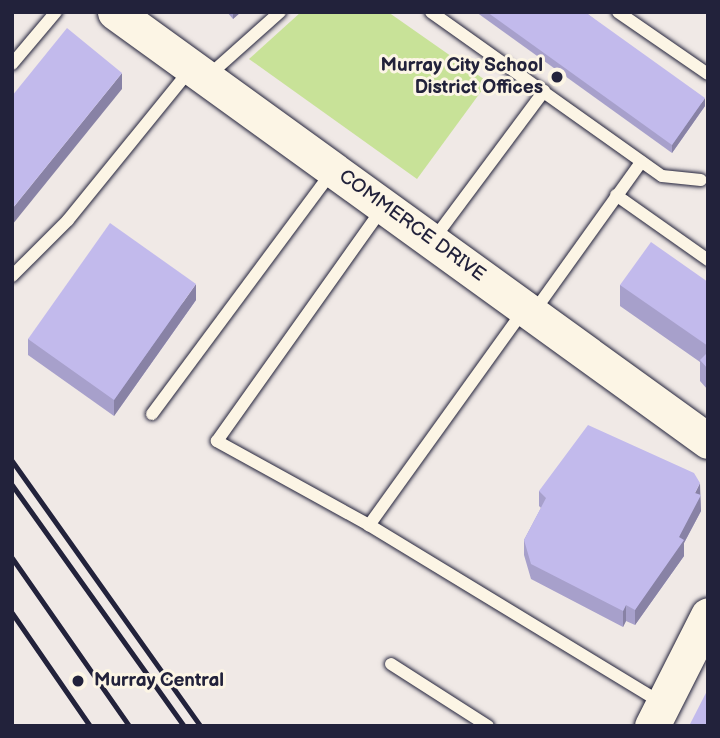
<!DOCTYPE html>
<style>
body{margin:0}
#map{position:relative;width:720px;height:738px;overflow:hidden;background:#f0e9e6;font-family:"Balsamiq Sans",sans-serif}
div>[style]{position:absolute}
.green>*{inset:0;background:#c8e298}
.roads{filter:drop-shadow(0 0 2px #22223b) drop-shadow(0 0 2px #22223b)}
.lane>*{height:12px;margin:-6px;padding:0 6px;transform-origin:6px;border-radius:6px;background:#fcf5e5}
.secondary>*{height:35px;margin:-17.5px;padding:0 17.5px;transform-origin:17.5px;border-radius:17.5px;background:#fcf5e5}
.rail>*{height:5px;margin:-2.5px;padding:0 2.5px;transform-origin:2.5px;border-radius:2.5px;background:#22223b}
.wall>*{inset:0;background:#a7a0cb}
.shaded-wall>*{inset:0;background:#8882a5}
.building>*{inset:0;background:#c2baec}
.dots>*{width:19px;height:19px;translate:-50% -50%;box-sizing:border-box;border:4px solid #fcf5e5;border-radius:50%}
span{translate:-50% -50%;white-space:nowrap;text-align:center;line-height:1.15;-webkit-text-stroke:6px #fcf5e5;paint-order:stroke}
.poi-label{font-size:19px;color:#22223b;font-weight:700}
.right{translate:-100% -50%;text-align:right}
.left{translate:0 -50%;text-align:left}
.street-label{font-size:19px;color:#22223b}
.frame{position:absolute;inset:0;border:14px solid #22223b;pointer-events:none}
</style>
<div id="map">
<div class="green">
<div style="clip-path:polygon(301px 12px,388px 12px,488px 82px,417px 179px,249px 59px)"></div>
</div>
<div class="roads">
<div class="lane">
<div style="left:431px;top:12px;width:283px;rotate:35.4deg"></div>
<div style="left:662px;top:176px;width:39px;rotate:6deg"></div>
<div style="left:618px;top:12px;width:109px;rotate:34.6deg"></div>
<div style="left:12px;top:64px;width:68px;rotate:-49.8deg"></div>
<div style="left:207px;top:77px;width:98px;rotate:-41.7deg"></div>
<div style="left:616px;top:195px;width:113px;rotate:35.2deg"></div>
<div style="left:433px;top:240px;width:186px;rotate:-53.3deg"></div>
<div style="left:12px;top:276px;width:79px;rotate:-45deg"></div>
<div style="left:68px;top:220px;width:193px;rotate:-50.9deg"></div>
<div style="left:523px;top:311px;width:264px;rotate:125.7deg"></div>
<div style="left:369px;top:525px;width:341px;rotate:31.3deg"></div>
<div style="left:533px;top:313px;width:186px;rotate:-54.4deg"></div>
<div style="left:152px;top:414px;width:302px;rotate:-53.4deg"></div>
<div style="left:369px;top:525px;width:174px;rotate:-151.1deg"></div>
<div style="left:217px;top:441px;width:285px;rotate:-54.6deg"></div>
<div style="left:391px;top:664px;width:115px;rotate:32.6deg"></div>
</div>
<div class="secondary">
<div style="left:115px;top:12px;width:732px;rotate:35.88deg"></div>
<div style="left:652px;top:726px;width:124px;rotate:-63.2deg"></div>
</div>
</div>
<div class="rail">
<div style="left:12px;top:461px;width:325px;rotate:54.6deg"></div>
<div style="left:12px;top:485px;width:296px;rotate:54.5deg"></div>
<div style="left:12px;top:558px;width:205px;rotate:55.1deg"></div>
<div style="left:12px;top:613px;width:137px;rotate:55.4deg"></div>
</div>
<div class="wall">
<div style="clip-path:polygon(227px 12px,241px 12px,233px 19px)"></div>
<div style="clip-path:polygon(476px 12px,585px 12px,705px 106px,672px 153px)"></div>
<div style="clip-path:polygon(708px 282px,708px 390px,700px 381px,700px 362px,620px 306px,620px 285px)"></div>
<div style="clip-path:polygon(196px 300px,114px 416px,28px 355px,28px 339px)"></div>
<div style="clip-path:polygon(539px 491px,700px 495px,701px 511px,684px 543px,684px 556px,635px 625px,626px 621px,623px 627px,531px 579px,524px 555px,524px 540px,541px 508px,539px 506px)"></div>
</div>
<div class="shaded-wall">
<div style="clip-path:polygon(233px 12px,241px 12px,233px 19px)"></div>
<div style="clip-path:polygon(122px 73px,122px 89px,12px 225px,12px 209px)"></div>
<div style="clip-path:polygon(705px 98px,705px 106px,672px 153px,672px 145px)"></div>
<div style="clip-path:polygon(196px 284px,196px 300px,114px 416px,114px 400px)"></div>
<div style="clip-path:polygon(700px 483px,701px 511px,684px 543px,684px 556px,635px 625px,635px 610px,679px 537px,695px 493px)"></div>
<div style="clip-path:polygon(626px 605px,626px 621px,623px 627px,623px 611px)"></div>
</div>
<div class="building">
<div style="clip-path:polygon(487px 12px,585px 12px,705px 98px,672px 145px)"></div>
<div style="clip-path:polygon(67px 28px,122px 73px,12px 209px,12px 96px)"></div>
<div style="clip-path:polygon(110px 223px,196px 284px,114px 400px,28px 339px)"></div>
<div style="clip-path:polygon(651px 242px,708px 282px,708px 346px,620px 285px)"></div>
<div style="clip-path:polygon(708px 352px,708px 369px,700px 360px)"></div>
<div style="clip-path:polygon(588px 425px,694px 473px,700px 483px,695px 493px,701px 495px,679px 537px,684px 540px,635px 610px,626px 605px,623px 611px,531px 564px,524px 540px,546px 498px,539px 491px)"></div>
<div style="clip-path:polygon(708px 689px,708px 726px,689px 726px)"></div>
</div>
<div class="dots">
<div style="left:557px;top:77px;background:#22223b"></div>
<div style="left:78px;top:681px;background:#22223b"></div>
</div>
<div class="poi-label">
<span class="right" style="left:543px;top:77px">Murray City School<br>District Offices</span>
<span class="left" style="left:94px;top:681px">Murray Central</span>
</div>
<div class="street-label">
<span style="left:412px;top:226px;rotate:36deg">COMMERCE DRIVE</span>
</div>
<div class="frame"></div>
</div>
